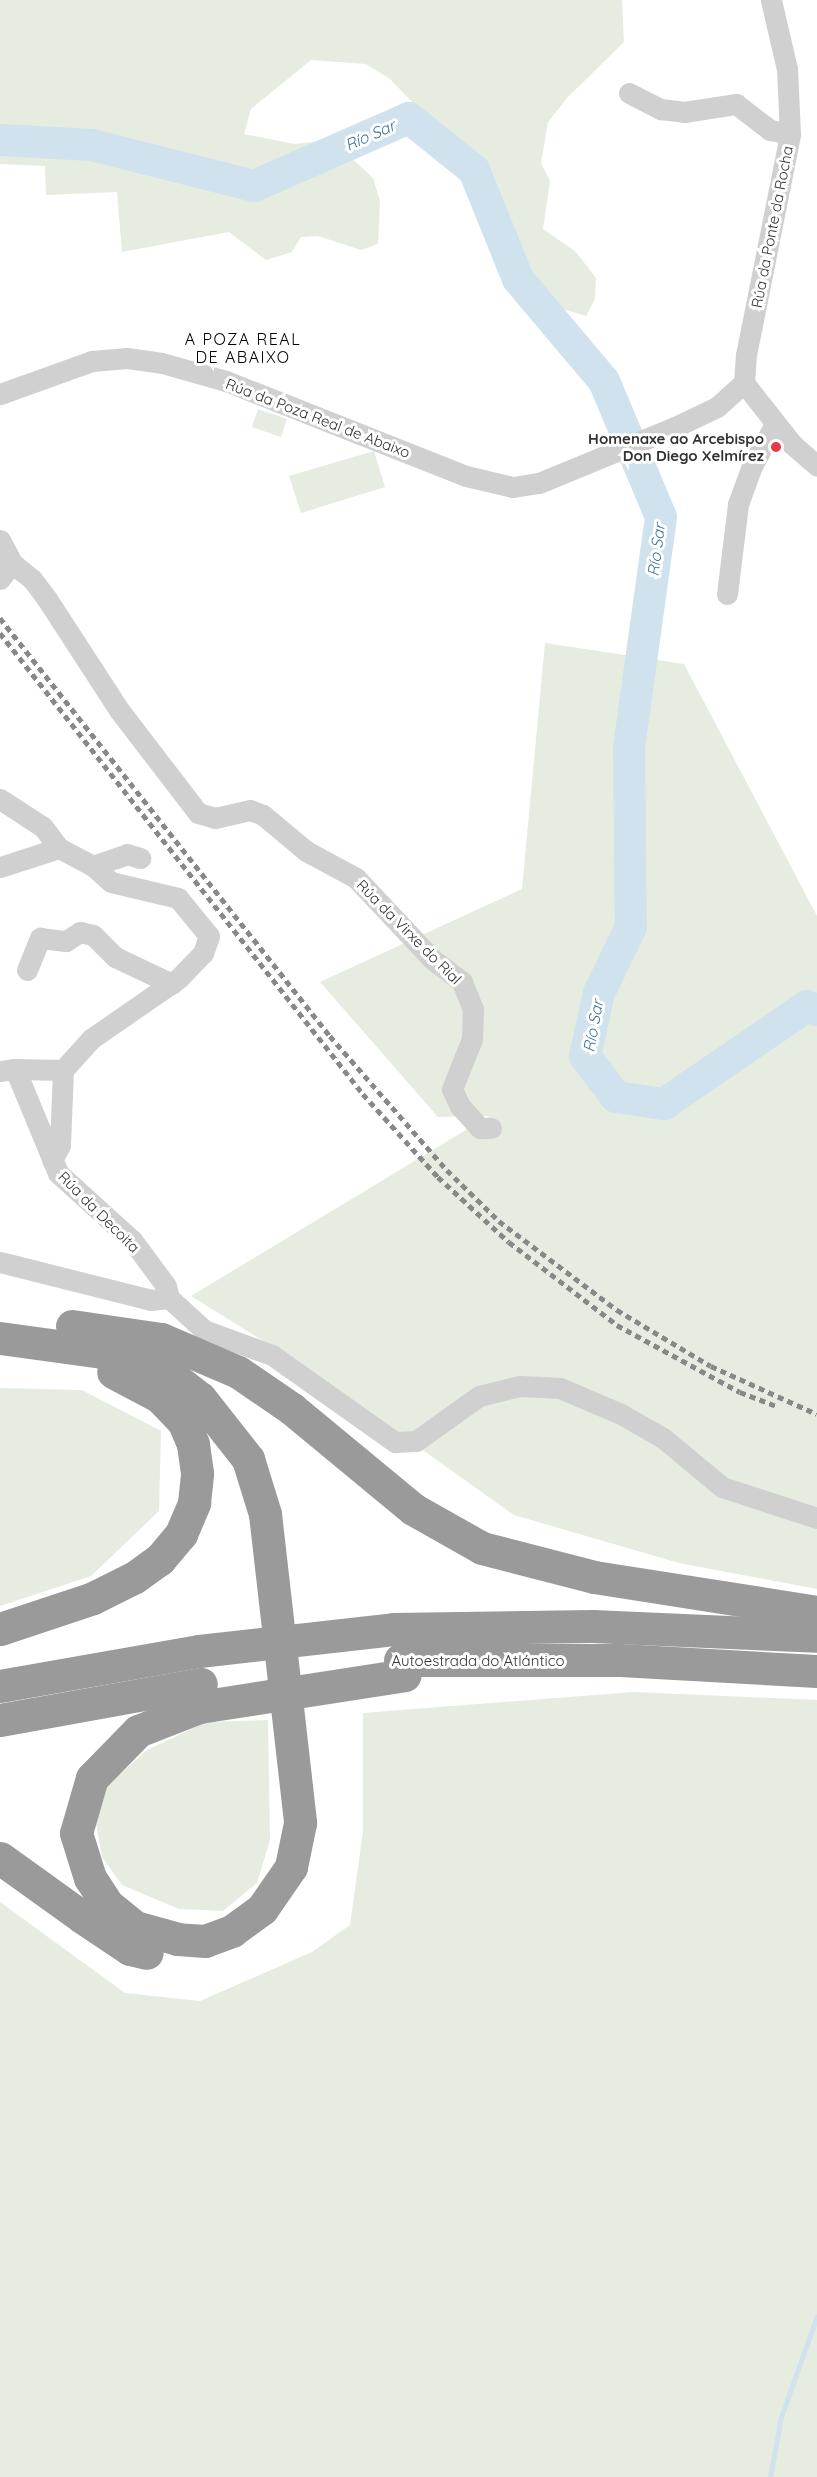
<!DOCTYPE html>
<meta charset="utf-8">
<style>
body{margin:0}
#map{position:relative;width:817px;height:2477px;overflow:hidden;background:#fff;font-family:Quicksand,sans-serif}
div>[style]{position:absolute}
.green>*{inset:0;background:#e6ecdf}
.stream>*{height:5px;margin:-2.5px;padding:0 2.5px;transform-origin:2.5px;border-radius:2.5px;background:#cfe2ee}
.river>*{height:32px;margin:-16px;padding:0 16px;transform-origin:16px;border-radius:16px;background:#cfe2ee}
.minor>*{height:21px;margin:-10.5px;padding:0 10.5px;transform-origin:10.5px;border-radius:10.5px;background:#d0d0d0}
.motorway>*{height:33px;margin:-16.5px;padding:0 16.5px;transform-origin:16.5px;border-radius:16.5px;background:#9a9a9a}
.rail>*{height:4.5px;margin-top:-2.25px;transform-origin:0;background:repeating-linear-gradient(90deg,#888 0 6px,transparent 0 10.5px)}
.motorway-bridge>*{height:33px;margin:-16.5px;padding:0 16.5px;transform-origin:16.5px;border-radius:16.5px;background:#9a9a9a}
.dots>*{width:16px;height:16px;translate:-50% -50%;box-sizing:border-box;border:3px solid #fff;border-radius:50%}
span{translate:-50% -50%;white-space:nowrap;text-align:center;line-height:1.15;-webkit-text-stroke:6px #fff;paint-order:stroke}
.street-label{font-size:15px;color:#333}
.poi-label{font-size:15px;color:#333;font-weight:700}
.right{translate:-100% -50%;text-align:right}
.water-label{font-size:16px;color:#3f7597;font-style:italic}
.neighbourhood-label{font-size:16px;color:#000;letter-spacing:1.5px}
</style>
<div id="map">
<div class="green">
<div style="clip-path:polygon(0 0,622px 0,624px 42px,568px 97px,548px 122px,541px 163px,550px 181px,543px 229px,576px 252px,596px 278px,595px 299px,586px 316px,543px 303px,522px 271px,499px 207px,479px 171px,390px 79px,366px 64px,311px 60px,251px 109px,244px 134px,294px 144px,332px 140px,373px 178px,380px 201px,378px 244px,361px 250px,318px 236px,301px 237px,292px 252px,266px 260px,229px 232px,122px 252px,117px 192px,46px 195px,45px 166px,0 164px)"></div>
<div style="clip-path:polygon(258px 409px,287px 419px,281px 437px,252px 427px)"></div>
<div style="clip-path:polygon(374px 451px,385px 487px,301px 513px,289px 476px)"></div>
<div style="clip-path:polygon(545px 643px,684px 664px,817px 916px,817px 1589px,679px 1563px,514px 1515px,316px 1374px,191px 1296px,489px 1116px,438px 1117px,320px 982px,522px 889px)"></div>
<div style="clip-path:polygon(0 1388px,82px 1390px,161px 1431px,159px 1511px,91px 1576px,0 1606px)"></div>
<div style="clip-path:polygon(634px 1692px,817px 1700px,817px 2477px,0 2477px,0 1902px,125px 1993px,200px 2001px,312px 1952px,350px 1925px,363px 1831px,363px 1713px)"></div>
<div style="clip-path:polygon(268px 1720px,270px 1840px,257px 1883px,223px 1911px,179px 1909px,122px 1885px,102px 1857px,96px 1823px,108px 1785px,147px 1750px,206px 1722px)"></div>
</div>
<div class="stream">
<div style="left:770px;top:2477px;width:61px;rotate:-79.6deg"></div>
<div style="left:781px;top:2417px;width:107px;rotate:-70.4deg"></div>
</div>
<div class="river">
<div style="left:0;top:140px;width:92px;rotate:3.1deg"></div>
<div style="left:92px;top:145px;width:167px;rotate:14.2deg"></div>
<div style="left:254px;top:186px;width:169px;rotate:-23.7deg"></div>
<div style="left:409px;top:118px;width:83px;rotate:38.7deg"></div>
<div style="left:474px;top:170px;width:118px;rotate:68deg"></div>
<div style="left:518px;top:279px;width:133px;rotate:49.9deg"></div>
<div style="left:604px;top:381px;width:147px;rotate:67.3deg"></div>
<div style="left:661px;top:517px;width:234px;rotate:97.9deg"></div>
<div style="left:629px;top:749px;width:178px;rotate:89.4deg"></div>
<div style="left:631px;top:927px;width:73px;rotate:115.9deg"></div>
<div style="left:599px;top:993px;width:65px;rotate:102.5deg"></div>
<div style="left:585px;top:1056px;width:51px;rotate:52.9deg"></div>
<div style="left:616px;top:1097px;width:49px;rotate:8.3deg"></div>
<div style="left:664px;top:1104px;width:173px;rotate:-34.4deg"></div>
<div style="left:807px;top:1006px;width:11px;rotate:22deg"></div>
</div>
<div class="minor">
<div style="left:629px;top:93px;width:36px;rotate:27deg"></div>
<div style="left:661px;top:109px;width:23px;rotate:7deg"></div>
<div style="left:684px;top:112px;width:53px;rotate:-8.7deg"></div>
<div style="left:736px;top:104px;width:43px;rotate:37.4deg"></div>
<div style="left:770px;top:130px;width:20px;rotate:11deg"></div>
<div style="left:744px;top:383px;width:28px;rotate:-86deg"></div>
<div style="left:746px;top:355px;width:225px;rotate:-78.7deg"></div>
<div style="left:790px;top:134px;width:65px;rotate:-92.6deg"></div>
<div style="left:787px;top:69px;width:71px;rotate:-103.1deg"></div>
<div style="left:744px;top:383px;width:78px;rotate:51.8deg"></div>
<div style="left:792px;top:444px;width:33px;rotate:41deg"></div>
<div style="left:0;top:394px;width:98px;rotate:-19.7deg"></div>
<div style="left:92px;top:361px;width:35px;rotate:-5deg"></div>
<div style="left:127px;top:358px;width:35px;rotate:8deg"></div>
<div style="left:162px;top:363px;width:66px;rotate:15.7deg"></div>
<div style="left:226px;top:381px;width:258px;rotate:21.6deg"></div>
<div style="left:466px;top:476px;width:48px;rotate:13.2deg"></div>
<div style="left:513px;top:487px;width:26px;rotate:-9deg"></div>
<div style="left:539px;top:483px;width:147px;rotate:-22.4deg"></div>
<div style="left:675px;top:427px;width:47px;rotate:-25.5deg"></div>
<div style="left:717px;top:407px;width:36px;rotate:-42deg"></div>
<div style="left:0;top:540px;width:26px;rotate:62deg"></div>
<div style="left:12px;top:563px;width:20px;rotate:127deg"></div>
<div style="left:12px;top:563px;width:26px;rotate:39deg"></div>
<div style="left:32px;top:579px;width:25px;rotate:53deg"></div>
<div style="left:47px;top:599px;width:132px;rotate:57deg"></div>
<div style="left:119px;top:710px;width:130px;rotate:52.5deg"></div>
<div style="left:198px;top:813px;width:18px;rotate:16deg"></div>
<div style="left:215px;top:818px;width:36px;rotate:-13deg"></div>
<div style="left:250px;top:810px;width:14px;rotate:21deg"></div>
<div style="left:263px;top:815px;width:56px;rotate:39.9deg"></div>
<div style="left:306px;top:851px;width:57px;rotate:28.4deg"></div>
<div style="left:356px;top:878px;width:111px;rotate:46.8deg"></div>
<div style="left:432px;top:959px;width:38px;rotate:37deg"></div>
<div style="left:462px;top:982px;width:29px;rotate:68deg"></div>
<div style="left:473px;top:1009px;width:30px;rotate:92deg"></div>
<div style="left:472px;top:1039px;width:54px;rotate:111.8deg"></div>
<div style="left:452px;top:1089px;width:19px;rotate:65deg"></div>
<div style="left:460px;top:1106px;width:30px;rotate:48deg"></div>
<div style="left:480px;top:1128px;width:11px"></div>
<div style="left:727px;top:594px;width:91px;rotate:-83deg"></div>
<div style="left:738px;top:504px;width:40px;rotate:-69.8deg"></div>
<div style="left:752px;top:466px;width:48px;rotate:-61.3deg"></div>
<div style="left:0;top:799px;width:51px;rotate:33.1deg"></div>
<div style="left:43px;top:827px;width:26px;rotate:53deg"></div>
<div style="left:59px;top:848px;width:38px;rotate:28deg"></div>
<div style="left:93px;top:866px;width:24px;rotate:42deg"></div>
<div style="left:111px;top:882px;width:69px;rotate:13.4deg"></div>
<div style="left:178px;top:898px;width:49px;rotate:50.8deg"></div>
<div style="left:209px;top:936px;width:18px;rotate:109deg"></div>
<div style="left:203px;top:953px;width:35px;rotate:134deg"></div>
<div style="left:179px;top:978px;width:107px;rotate:145.3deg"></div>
<div style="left:91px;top:1039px;width:42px;rotate:132.1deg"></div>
<div style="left:63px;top:1070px;width:75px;rotate:92.3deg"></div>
<div style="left:60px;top:1145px;width:17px;rotate:118deg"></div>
<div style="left:93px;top:866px;width:36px;rotate:-19deg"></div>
<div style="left:127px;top:854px;width:14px;rotate:17deg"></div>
<div style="left:0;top:867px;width:62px;rotate:-17.9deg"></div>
<div style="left:27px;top:970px;width:35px;rotate:-68deg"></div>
<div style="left:40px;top:938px;width:26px;rotate:7deg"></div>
<div style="left:66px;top:941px;width:17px;rotate:-33deg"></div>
<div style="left:80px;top:932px;width:13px;rotate:13deg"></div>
<div style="left:93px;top:935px;width:31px;rotate:45deg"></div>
<div style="left:115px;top:957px;width:63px;rotate:25.3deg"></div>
<div style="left:15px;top:1069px;width:48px;rotate:1.2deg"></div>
<div style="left:0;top:1071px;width:15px;rotate:-8deg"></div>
<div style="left:15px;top:1069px;width:113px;rotate:67.5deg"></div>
<div style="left:58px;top:1173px;width:100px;rotate:42.2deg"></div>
<div style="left:132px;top:1240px;width:57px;rotate:53.5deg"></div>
<div style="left:166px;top:1286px;width:12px;rotate:76deg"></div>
<div style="left:0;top:1262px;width:156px;rotate:14.1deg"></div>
<div style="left:151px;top:1300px;width:18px;rotate:-6deg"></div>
<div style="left:169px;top:1298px;width:47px;rotate:42.4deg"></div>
<div style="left:204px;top:1330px;width:72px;rotate:20.2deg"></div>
<div style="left:272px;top:1355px;width:151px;rotate:35.3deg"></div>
<div style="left:395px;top:1442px;width:21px;rotate:-3deg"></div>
<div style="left:416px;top:1441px;width:77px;rotate:-35.5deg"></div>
<div style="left:479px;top:1396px;width:42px;rotate:-13.7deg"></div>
<div style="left:520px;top:1386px;width:40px;rotate:2.9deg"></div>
<div style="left:560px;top:1388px;width:66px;rotate:23.1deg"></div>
<div style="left:621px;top:1414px;width:48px;rotate:29.7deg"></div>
<div style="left:663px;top:1438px;width:77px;rotate:39.7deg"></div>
<div style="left:722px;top:1487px;width:100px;rotate:18.1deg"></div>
</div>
<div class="motorway">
<div style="left:72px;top:1326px;width:90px;rotate:8.3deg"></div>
<div style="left:161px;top:1339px;width:84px;rotate:23.2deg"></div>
<div style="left:238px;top:1372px;width:65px;rotate:34.4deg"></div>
<div style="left:292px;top:1409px;width:157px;rotate:39.6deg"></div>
<div style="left:413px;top:1509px;width:79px;rotate:29.5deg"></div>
<div style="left:482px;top:1548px;width:116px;rotate:14.5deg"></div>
<div style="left:594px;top:1577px;width:226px;rotate:8.9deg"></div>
<div style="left:0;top:1338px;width:103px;rotate:7.8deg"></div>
<div style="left:102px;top:1352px;width:71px;rotate:18.2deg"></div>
<div style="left:169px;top:1374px;width:39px;rotate:38deg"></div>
<div style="left:200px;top:1398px;width:78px;rotate:51.8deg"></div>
<div style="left:248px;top:1459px;width:58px;rotate:72.8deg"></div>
<div style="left:265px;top:1514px;width:311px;rotate:83.5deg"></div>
<div style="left:300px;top:1823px;width:45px;rotate:101.6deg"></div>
<div style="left:291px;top:1867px;width:51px;rotate:124.6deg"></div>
<div style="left:262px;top:1909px;width:37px;rotate:144deg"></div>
<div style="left:232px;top:1931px;width:29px;rotate:160deg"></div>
<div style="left:205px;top:1941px;width:27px;rotate:-176deg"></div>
<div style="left:178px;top:1939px;width:45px;rotate:-164.4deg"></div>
<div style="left:135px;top:1927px;width:36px;rotate:-141deg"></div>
<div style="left:107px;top:1904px;width:31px;rotate:-123deg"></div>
<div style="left:90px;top:1878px;width:47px;rotate:-107.3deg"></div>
<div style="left:76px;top:1833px;width:57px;rotate:-73.8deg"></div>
<div style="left:92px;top:1778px;width:66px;rotate:-45.6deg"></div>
<div style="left:138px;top:1731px;width:66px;rotate:-21.5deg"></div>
<div style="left:0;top:1629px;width:98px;rotate:-18.4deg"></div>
<div style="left:93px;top:1598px;width:47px;rotate:-26.6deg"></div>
<div style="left:135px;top:1577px;width:31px;rotate:-36deg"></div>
<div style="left:160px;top:1559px;width:33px;rotate:-50deg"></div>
<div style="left:181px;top:1534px;width:34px;rotate:-67deg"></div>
<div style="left:194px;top:1503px;width:30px;rotate:-84deg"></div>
<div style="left:197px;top:1473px;width:29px;rotate:-98deg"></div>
<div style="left:193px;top:1444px;width:25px;rotate:-113deg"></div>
<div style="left:183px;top:1421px;width:33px;rotate:-134deg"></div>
<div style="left:160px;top:1397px;width:53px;rotate:-152deg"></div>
<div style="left:394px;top:1629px;width:198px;rotate:-0.9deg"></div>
<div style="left:592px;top:1626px;width:225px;rotate:2.5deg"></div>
<div style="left:400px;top:1660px;width:220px"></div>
<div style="left:620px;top:1660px;width:197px;rotate:3.2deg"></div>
<div style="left:0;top:1686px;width:202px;rotate:-10deg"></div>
<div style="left:0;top:1720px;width:204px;rotate:-10.2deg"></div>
<div style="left:0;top:1858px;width:101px;rotate:35.7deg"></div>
<div style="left:82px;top:1917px;width:58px;rotate:33.7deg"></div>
<div style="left:130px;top:1949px;width:17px;rotate:13deg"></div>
</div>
<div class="rail">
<div style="left:0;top:618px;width:533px;rotate:51.71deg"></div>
<div style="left:330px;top:1036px;width:178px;rotate:48.9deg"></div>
<div style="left:447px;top:1170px;width:73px;rotate:44.4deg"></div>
<div style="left:499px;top:1221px;width:148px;rotate:37deg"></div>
<div style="left:617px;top:1310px;width:109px;rotate:30.8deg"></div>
<div style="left:711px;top:1366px;width:116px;rotate:24.4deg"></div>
<div style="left:0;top:633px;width:587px;rotate:51.78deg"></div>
<div style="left:363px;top:1094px;width:112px;rotate:47.9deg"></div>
<div style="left:438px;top:1177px;width:96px;rotate:42.5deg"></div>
<div style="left:509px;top:1242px;width:136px;rotate:37.5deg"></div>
<div style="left:617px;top:1325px;width:140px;rotate:28.6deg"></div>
<div style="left:740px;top:1392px;width:39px;rotate:21deg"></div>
</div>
<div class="motorway-bridge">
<div style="left:199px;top:1651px;width:196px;rotate:-6.4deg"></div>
<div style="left:199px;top:1707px;width:208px;rotate:-8.8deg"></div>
</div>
<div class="dots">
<div style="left:776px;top:447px;background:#e63946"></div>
</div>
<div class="street-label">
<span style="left:772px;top:227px;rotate:-79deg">Rúa da Ponte da Rocha</span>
<span style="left:318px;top:418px;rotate:21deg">Rúa da Poza Real de Abaixo</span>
<span style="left:409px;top:932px;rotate:45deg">Rúa da Virxe do Rial</span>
<span style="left:99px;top:1212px;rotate:45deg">Rúa da Decoita</span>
<span style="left:478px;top:1661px">Autoestrada do Atlántico</span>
</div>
<div class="poi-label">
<span class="right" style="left:764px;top:447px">Homenaxe ao Arcebispo<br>Don Diego Xelmírez</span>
</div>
<div class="water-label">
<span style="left:370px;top:135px;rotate:-24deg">Río Sar</span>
<span style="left:656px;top:550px;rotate:-83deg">Río Sar</span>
<span style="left:593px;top:1026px;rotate:-80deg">Río Sar</span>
</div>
<div class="neighbourhood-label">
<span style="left:243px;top:348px">A POZA REAL<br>DE ABAIXO</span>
</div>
</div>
